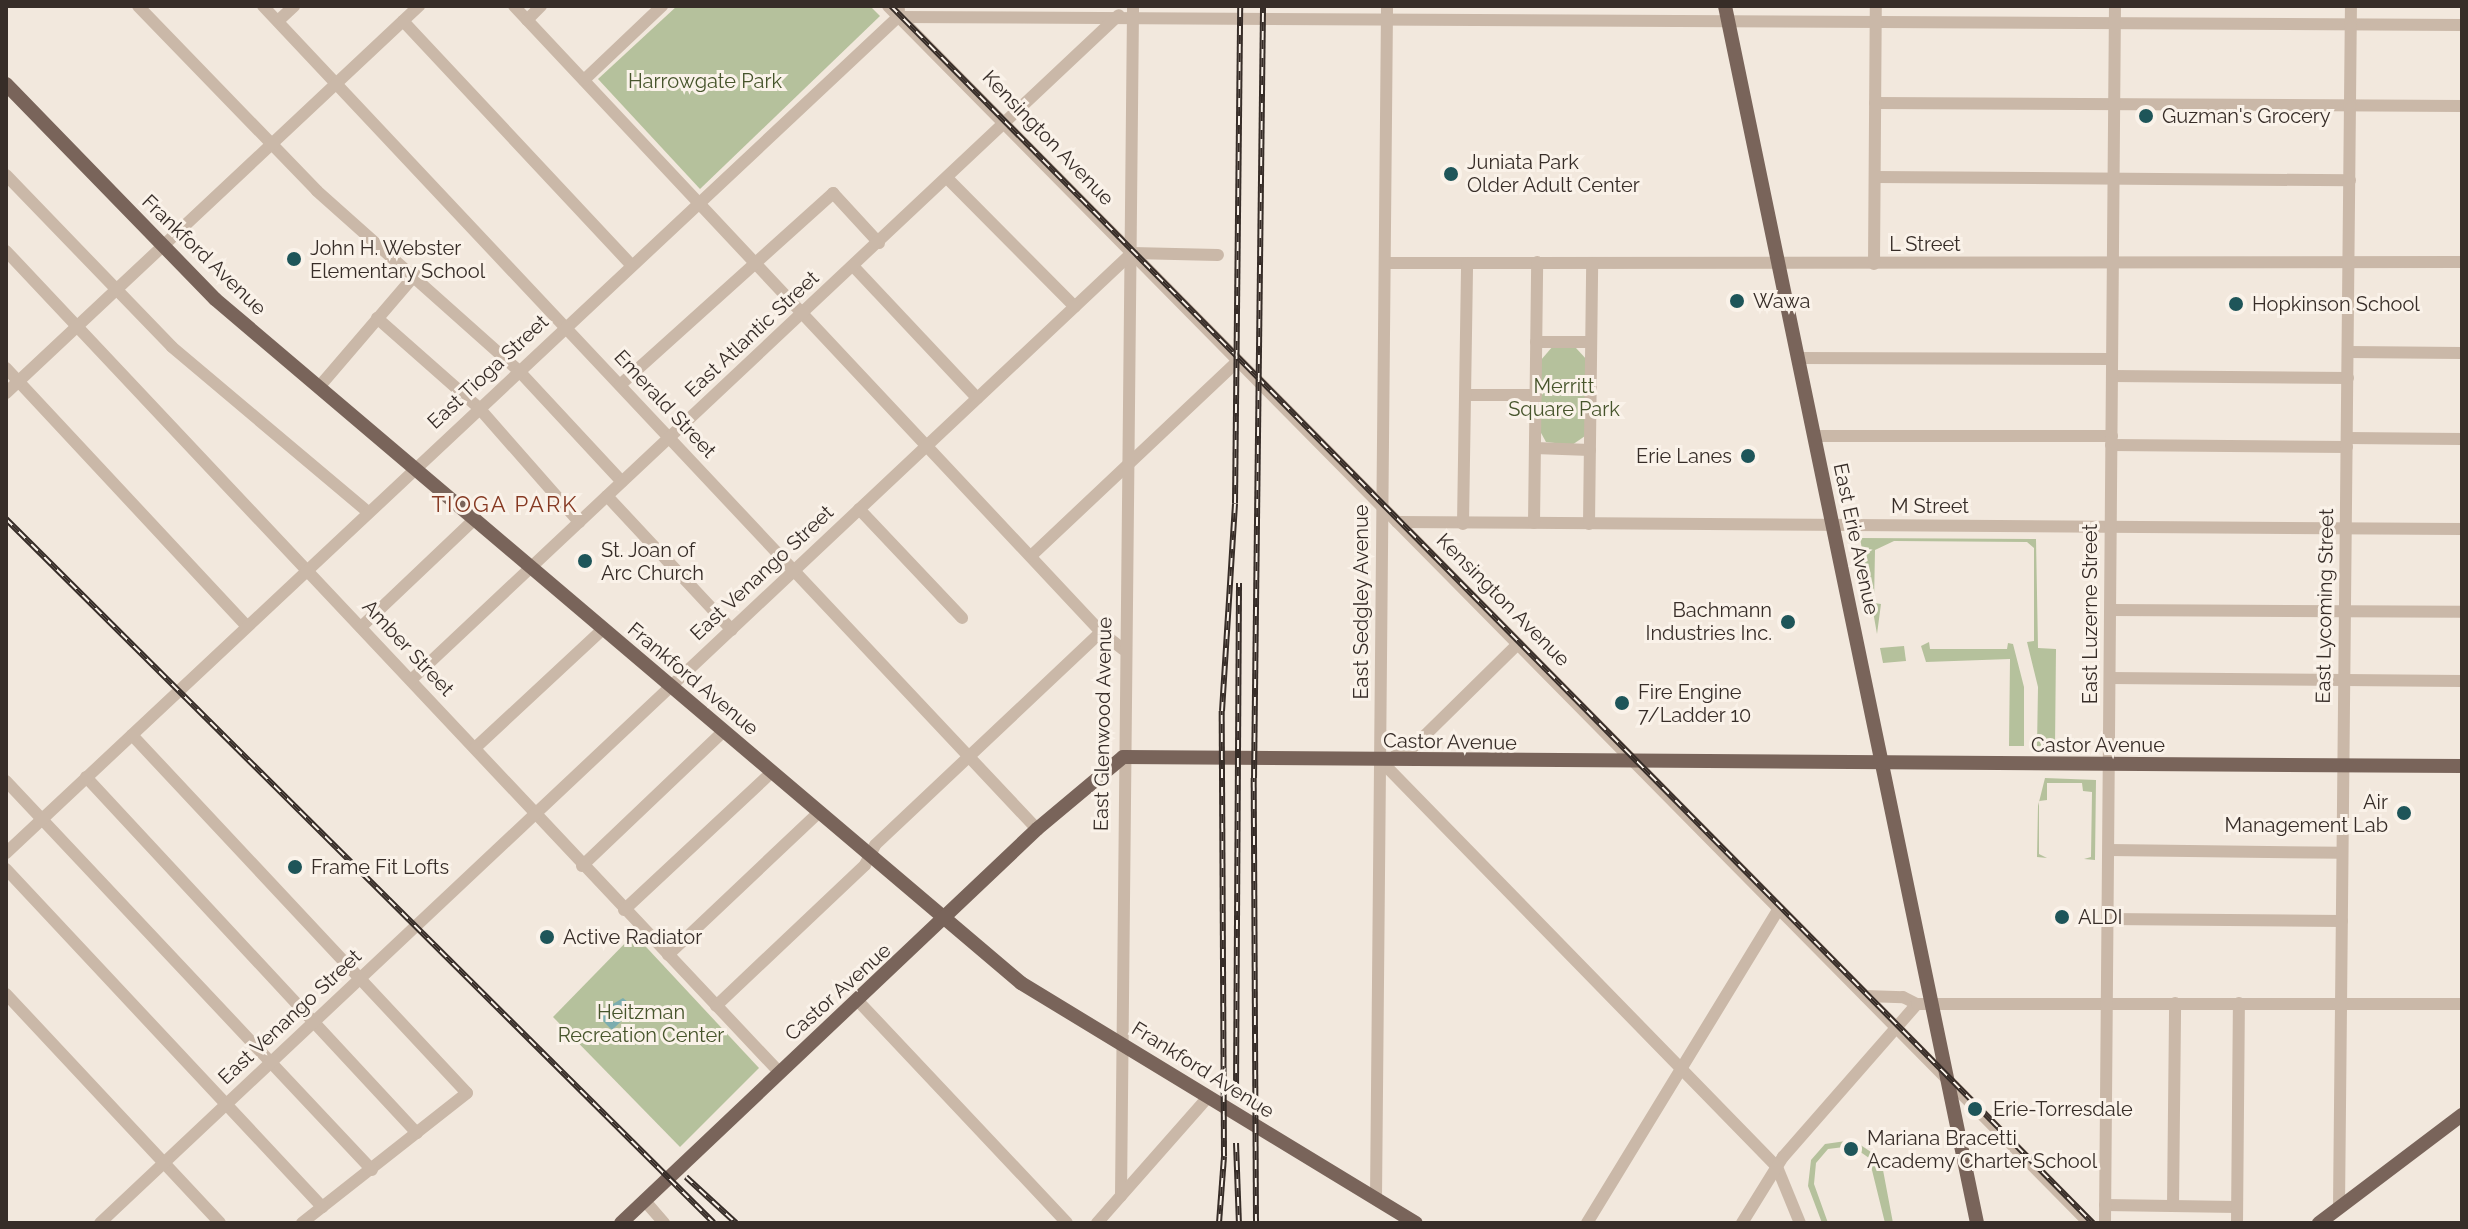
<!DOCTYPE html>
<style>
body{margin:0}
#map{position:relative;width:2468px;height:1229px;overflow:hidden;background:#f2e8dd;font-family:Raleway,sans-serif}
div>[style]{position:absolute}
.green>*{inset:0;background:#b5c19c}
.water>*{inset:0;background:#7cadaf}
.minor>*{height:12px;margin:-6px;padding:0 6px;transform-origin:6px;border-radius:6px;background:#cab8a8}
.major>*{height:14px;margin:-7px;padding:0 7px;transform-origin:7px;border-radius:7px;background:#79645a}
.rail>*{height:6px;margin-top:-3px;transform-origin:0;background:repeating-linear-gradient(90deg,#faf2e9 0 9px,#372d28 0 18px);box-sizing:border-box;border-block:2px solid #372d28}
.dots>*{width:22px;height:22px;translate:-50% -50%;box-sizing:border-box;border:4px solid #faf2e9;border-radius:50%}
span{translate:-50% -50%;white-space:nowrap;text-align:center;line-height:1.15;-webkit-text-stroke:6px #faf2e9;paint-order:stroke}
.park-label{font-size:20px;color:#47552c}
.poi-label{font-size:20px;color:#372d28}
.left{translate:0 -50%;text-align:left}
.right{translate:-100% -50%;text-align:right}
.street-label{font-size:20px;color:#372d28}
.neighbourhood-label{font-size:22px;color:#863922;letter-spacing:2px}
.frame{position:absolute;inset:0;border:8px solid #372d28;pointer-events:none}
</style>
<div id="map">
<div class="green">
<div style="clip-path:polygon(677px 6px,870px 6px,880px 16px,700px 189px,598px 79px)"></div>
<div style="clip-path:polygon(1553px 346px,1576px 348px,1587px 360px,1585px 436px,1572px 445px,1546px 442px,1540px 431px,1541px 360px)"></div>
<div style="clip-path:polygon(1860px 538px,2036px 539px,2038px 648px,2056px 649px,2055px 747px,2037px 746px,2038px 687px,2027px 642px,2034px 641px,2034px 548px,2027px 542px,1894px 541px,1875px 550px,1874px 603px,1881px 604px,1877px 634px)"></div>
<div style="clip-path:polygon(1929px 642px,1930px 649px,2007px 649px,2008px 643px,2013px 644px,2024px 687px,2024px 746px,2009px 746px,2010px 659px,1926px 662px,1921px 646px)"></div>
<div style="clip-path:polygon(1904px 646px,1906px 661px,1883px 663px,1880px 648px)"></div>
<div style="clip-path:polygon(2045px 778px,2096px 780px,2095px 860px,2084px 859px,2091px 857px,2092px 792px,2083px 791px,2082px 783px,2047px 783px,2047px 800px,2039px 801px,2039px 854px,2047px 858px,2037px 857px,2038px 806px)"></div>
<div style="clip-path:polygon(634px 934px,759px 1068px,680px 1147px,553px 1017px)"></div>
<div style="clip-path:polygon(1853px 1140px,1874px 1154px,1883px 1170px,1893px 1223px,1885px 1223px,1869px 1158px,1852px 1146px,1828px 1149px,1816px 1163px,1814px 1184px,1828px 1223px,1822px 1223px,1808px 1186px,1811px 1160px,1825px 1144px)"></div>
</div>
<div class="water">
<div style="clip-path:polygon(623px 998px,635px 1008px,612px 1030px,596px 1014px)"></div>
</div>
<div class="minor">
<div style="left:138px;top:6px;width:257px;rotate:45.9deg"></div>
<div style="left:317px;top:191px;width:271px;rotate:41.7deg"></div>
<div style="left:519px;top:371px;width:151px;rotate:47.1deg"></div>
<div style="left:263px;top:6px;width:1130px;rotate:46.76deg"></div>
<div style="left:514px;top:6px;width:858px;rotate:46.84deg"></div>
<div style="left:1101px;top:632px;width:28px;rotate:38deg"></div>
<div style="left:888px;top:6px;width:1710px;rotate:45.38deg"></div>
<div style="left:898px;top:17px;width:1564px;rotate:0.29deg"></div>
<div style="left:527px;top:20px;width:20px;rotate:-45deg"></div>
<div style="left:278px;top:21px;width:22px;rotate:-43deg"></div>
<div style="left:403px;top:21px;width:335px;rotate:46.9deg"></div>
<div style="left:584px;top:80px;width:108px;rotate:-43.5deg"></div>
<div style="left:1875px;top:103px;width:587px;rotate:0.29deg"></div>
<div style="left:6px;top:175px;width:239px;rotate:46deg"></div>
<div style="left:172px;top:347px;width:256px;rotate:40.1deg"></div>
<div style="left:1875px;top:177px;width:475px;rotate:0.4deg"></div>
<div style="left:948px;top:179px;width:180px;rotate:45.2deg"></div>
<div style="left:6px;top:251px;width:1128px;rotate:46.72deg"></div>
<div style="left:1132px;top:253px;width:86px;rotate:1.3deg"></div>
<div style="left:1387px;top:263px;width:1075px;rotate:-0.05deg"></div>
<div style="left:1874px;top:264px;width:258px;rotate:-89.6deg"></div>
<div style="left:854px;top:267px;width:180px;rotate:46.8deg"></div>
<div style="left:377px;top:318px;width:136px;rotate:41.4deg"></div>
<div style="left:479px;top:408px;width:152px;rotate:48.7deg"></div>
<div style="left:1536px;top:342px;width:55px"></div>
<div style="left:2348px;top:352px;width:114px;rotate:0.5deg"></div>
<div style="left:1798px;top:358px;width:314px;rotate:0.2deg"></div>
<div style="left:6px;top:368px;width:353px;rotate:47deg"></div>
<div style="left:2112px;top:376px;width:236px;rotate:0.5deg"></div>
<div style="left:620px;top:385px;width:287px;rotate:-42deg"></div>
<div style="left:833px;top:193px;width:68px;rotate:47.4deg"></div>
<div style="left:319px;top:387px;width:148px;rotate:-49.4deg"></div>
<div style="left:6px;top:393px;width:566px;rotate:-43.14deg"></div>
<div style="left:1466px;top:395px;width:70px"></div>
<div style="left:1814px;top:436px;width:298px"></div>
<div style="left:2347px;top:438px;width:115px;rotate:0.5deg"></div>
<div style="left:2111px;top:445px;width:236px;rotate:0.5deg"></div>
<div style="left:1535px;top:448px;width:55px;rotate:2.1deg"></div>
<div style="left:607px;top:496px;width:183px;rotate:47deg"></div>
<div style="left:859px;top:509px;width:150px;rotate:46.6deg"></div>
<div style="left:1397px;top:522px;width:1065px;rotate:0.38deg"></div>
<div style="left:1534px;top:523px;width:261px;rotate:-89.3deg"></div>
<div style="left:1463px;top:524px;width:261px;rotate:-89.1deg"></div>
<div style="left:1589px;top:524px;width:261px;rotate:-89.3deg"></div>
<div style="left:1031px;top:556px;width:284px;rotate:-43.3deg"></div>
<div style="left:2111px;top:610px;width:351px;rotate:0.3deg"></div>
<div style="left:361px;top:627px;width:157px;rotate:-43.5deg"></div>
<div style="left:2110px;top:678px;width:352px;rotate:0.5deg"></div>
<div style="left:411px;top:680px;width:971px;rotate:-43.21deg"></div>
<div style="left:132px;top:735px;width:490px;rotate:46.9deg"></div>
<div style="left:467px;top:1093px;width:210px;rotate:141.8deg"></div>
<div style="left:475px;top:748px;width:175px;rotate:-42.9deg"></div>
<div style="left:1395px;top:756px;width:14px;rotate:-17deg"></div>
<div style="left:1408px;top:752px;width:154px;rotate:-44.5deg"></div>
<div style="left:1381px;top:761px;width:567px;rotate:45.71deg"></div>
<div style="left:1777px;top:1167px;width:61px;rotate:67.7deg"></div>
<div style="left:86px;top:777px;width:486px;rotate:47.1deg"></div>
<div style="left:6px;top:781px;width:534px;rotate:46.74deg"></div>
<div style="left:2109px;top:850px;width:233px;rotate:0.7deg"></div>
<div style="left:6px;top:853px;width:1223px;rotate:-43.14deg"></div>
<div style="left:898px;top:17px;width:8px;rotate:-83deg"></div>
<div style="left:582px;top:866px;width:196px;rotate:-43.6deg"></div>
<div style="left:6px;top:869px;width:463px;rotate:46.9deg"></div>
<div style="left:624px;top:910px;width:202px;rotate:-43deg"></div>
<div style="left:2108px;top:919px;width:234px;rotate:0.5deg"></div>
<div style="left:668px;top:955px;width:208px;rotate:-43.4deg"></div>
<div style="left:6px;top:994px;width:313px;rotate:46.9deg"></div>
<div style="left:1865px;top:996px;width:38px;rotate:2deg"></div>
<div style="left:1903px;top:997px;width:16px;rotate:27deg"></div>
<div style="left:859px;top:1002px;width:303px;rotate:46.7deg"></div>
<div style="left:716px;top:1006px;width:205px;rotate:-43.4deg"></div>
<div style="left:865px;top:865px;width:22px;rotate:-63deg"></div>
<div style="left:875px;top:845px;width:311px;rotate:-43.3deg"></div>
<div style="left:1121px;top:1196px;width:1190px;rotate:-89.42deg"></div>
<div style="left:1376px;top:1199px;width:1193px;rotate:-89.47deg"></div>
<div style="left:645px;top:1201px;width:29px;rotate:49deg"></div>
<div style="left:2105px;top:1205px;width:132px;rotate:0.9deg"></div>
<div style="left:2173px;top:1206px;width:203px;rotate:-89.4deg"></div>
<div style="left:2339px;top:1207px;width:1201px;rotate:-89.43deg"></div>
<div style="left:100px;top:1223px;width:1416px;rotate:-43.23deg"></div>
<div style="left:1097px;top:1223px;width:168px;rotate:-48.6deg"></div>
<div style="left:1587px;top:1223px;width:368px;rotate:-58.6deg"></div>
<div style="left:1742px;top:1223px;width:78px;rotate:-58.2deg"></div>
<div style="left:1783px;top:1157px;width:203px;rotate:-48.8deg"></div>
<div style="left:1917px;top:1004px;width:545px"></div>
<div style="left:2105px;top:1223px;width:1217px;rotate:-89.53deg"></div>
<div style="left:2237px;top:1223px;width:220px;rotate:-89.5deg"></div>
</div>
<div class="major">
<div style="left:1725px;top:6px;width:1243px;rotate:78.3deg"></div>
<div style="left:6px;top:84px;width:300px;rotate:45.8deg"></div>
<div style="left:215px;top:299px;width:1057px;rotate:40.32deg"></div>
<div style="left:1021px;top:983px;width:462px;rotate:31.3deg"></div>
<div style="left:621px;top:1223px;width:573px;rotate:-43.44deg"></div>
<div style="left:1037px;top:829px;width:112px;rotate:-39.9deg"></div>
<div style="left:1123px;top:757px;width:1339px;rotate:0.39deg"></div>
<div style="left:2319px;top:1223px;width:179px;rotate:-37.1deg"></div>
</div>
<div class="rail">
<div style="left:891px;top:6px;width:1711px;rotate:45.36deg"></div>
<div style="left:6px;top:519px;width:998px;rotate:44.84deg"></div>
<div style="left:1236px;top:1091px;width:508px;rotate:-89.66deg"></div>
<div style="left:1236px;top:1143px;width:80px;rotate:87.9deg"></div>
<div style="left:686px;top:1177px;width:68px;rotate:42.6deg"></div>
<div style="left:1219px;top:1223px;width:67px;rotate:-85.7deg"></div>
<div style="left:1224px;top:1156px;width:445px;rotate:-90.3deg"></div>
<div style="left:1222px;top:711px;width:208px;rotate:-86.4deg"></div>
<div style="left:1235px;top:503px;width:497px;rotate:-89.4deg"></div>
<div style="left:1256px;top:1223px;width:445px;rotate:-90.3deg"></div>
<div style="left:1254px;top:778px;width:772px;rotate:-89.33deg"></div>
</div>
<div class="dots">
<div style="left:2146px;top:116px;background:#1e5559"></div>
<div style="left:1451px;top:174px;background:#1e5559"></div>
<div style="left:294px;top:259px;background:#1e5559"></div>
<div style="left:1737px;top:301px;background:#1e5559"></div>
<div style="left:2236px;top:304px;background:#1e5559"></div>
<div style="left:1748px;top:456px;background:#1e5559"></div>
<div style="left:585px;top:561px;background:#1e5559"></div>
<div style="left:1788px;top:622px;background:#1e5559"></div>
<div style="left:1622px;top:703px;background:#1e5559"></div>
<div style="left:2404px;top:813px;background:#1e5559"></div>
<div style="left:295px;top:867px;background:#1e5559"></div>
<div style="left:2062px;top:917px;background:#1e5559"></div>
<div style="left:547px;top:937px;background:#1e5559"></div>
<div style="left:1975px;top:1109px;background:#1e5559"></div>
<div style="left:1851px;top:1149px;background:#1e5559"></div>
</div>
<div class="park-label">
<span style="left:705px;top:81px">Harrowgate Park</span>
<span style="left:1564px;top:398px">Merritt<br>Square Park</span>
<span style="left:641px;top:1024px">Heitzman<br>Recreation Center</span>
</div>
<div class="poi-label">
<span class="left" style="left:2162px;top:116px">Guzman's Grocery</span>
<span class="left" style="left:1467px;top:174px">Juniata Park<br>Older Adult Center</span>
<span class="left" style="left:310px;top:260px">John H. Webster<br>Elementary School</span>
<span class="left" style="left:1753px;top:301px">Wawa</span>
<span class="left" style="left:2252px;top:304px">Hopkinson School</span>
<span class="right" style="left:1732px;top:456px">Erie Lanes</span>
<span class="left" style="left:601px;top:562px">St. Joan of<br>Arc Church</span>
<span class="right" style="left:1772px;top:622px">Bachmann<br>Industries Inc.</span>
<span class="left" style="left:1638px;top:704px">Fire Engine<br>7/Ladder 10</span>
<span class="right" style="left:2388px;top:814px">Air<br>Management Lab</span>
<span class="left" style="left:311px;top:867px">Frame Fit Lofts</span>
<span class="left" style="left:2078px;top:917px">ALDI</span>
<span class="left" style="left:563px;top:937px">Active Radiator</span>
<span class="left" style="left:1993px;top:1109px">Erie-Torresdale</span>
<span class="left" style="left:1867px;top:1150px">Mariana Bracetti<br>Academy Charter School</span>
</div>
<div class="street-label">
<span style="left:1048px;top:138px;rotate:46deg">Kensington Avenue</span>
<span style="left:1925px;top:244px">L Street</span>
<span style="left:204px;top:255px;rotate:44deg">Frankford Avenue</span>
<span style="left:752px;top:334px;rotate:-43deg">East Atlantic Street</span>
<span style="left:488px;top:372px;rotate:-43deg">East Tioga Street</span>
<span style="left:665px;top:404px;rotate:47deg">Emerald Street</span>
<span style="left:1930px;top:506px">M Street</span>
<span style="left:1856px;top:539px;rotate:78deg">East Erie Avenue</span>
<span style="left:762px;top:573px;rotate:-43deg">East Venango Street</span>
<span style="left:1503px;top:600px;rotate:45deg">Kensington Avenue</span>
<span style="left:1361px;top:602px;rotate:-90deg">East Sedgley Avenue</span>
<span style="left:2325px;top:606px;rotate:-89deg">East Lycoming Street</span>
<span style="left:2090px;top:614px;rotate:-90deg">East Luzerne Street</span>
<span style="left:408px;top:648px;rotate:47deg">Amber Street</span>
<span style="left:693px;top:679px;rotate:40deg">Frankford Avenue</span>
<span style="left:1103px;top:724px;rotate:-89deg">East Glenwood Avenue</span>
<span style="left:1450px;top:742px;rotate:1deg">Castor Avenue</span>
<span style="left:2098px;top:745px">Castor Avenue</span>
<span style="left:838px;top:992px;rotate:-42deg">Castor Avenue</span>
<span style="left:290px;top:1017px;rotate:-43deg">East Venango Street</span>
<span style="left:1203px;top:1070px;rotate:32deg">Frankford Avenue</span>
</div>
<div class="neighbourhood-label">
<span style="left:505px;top:505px">TIOGA PARK</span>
</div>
<div class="frame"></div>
</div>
